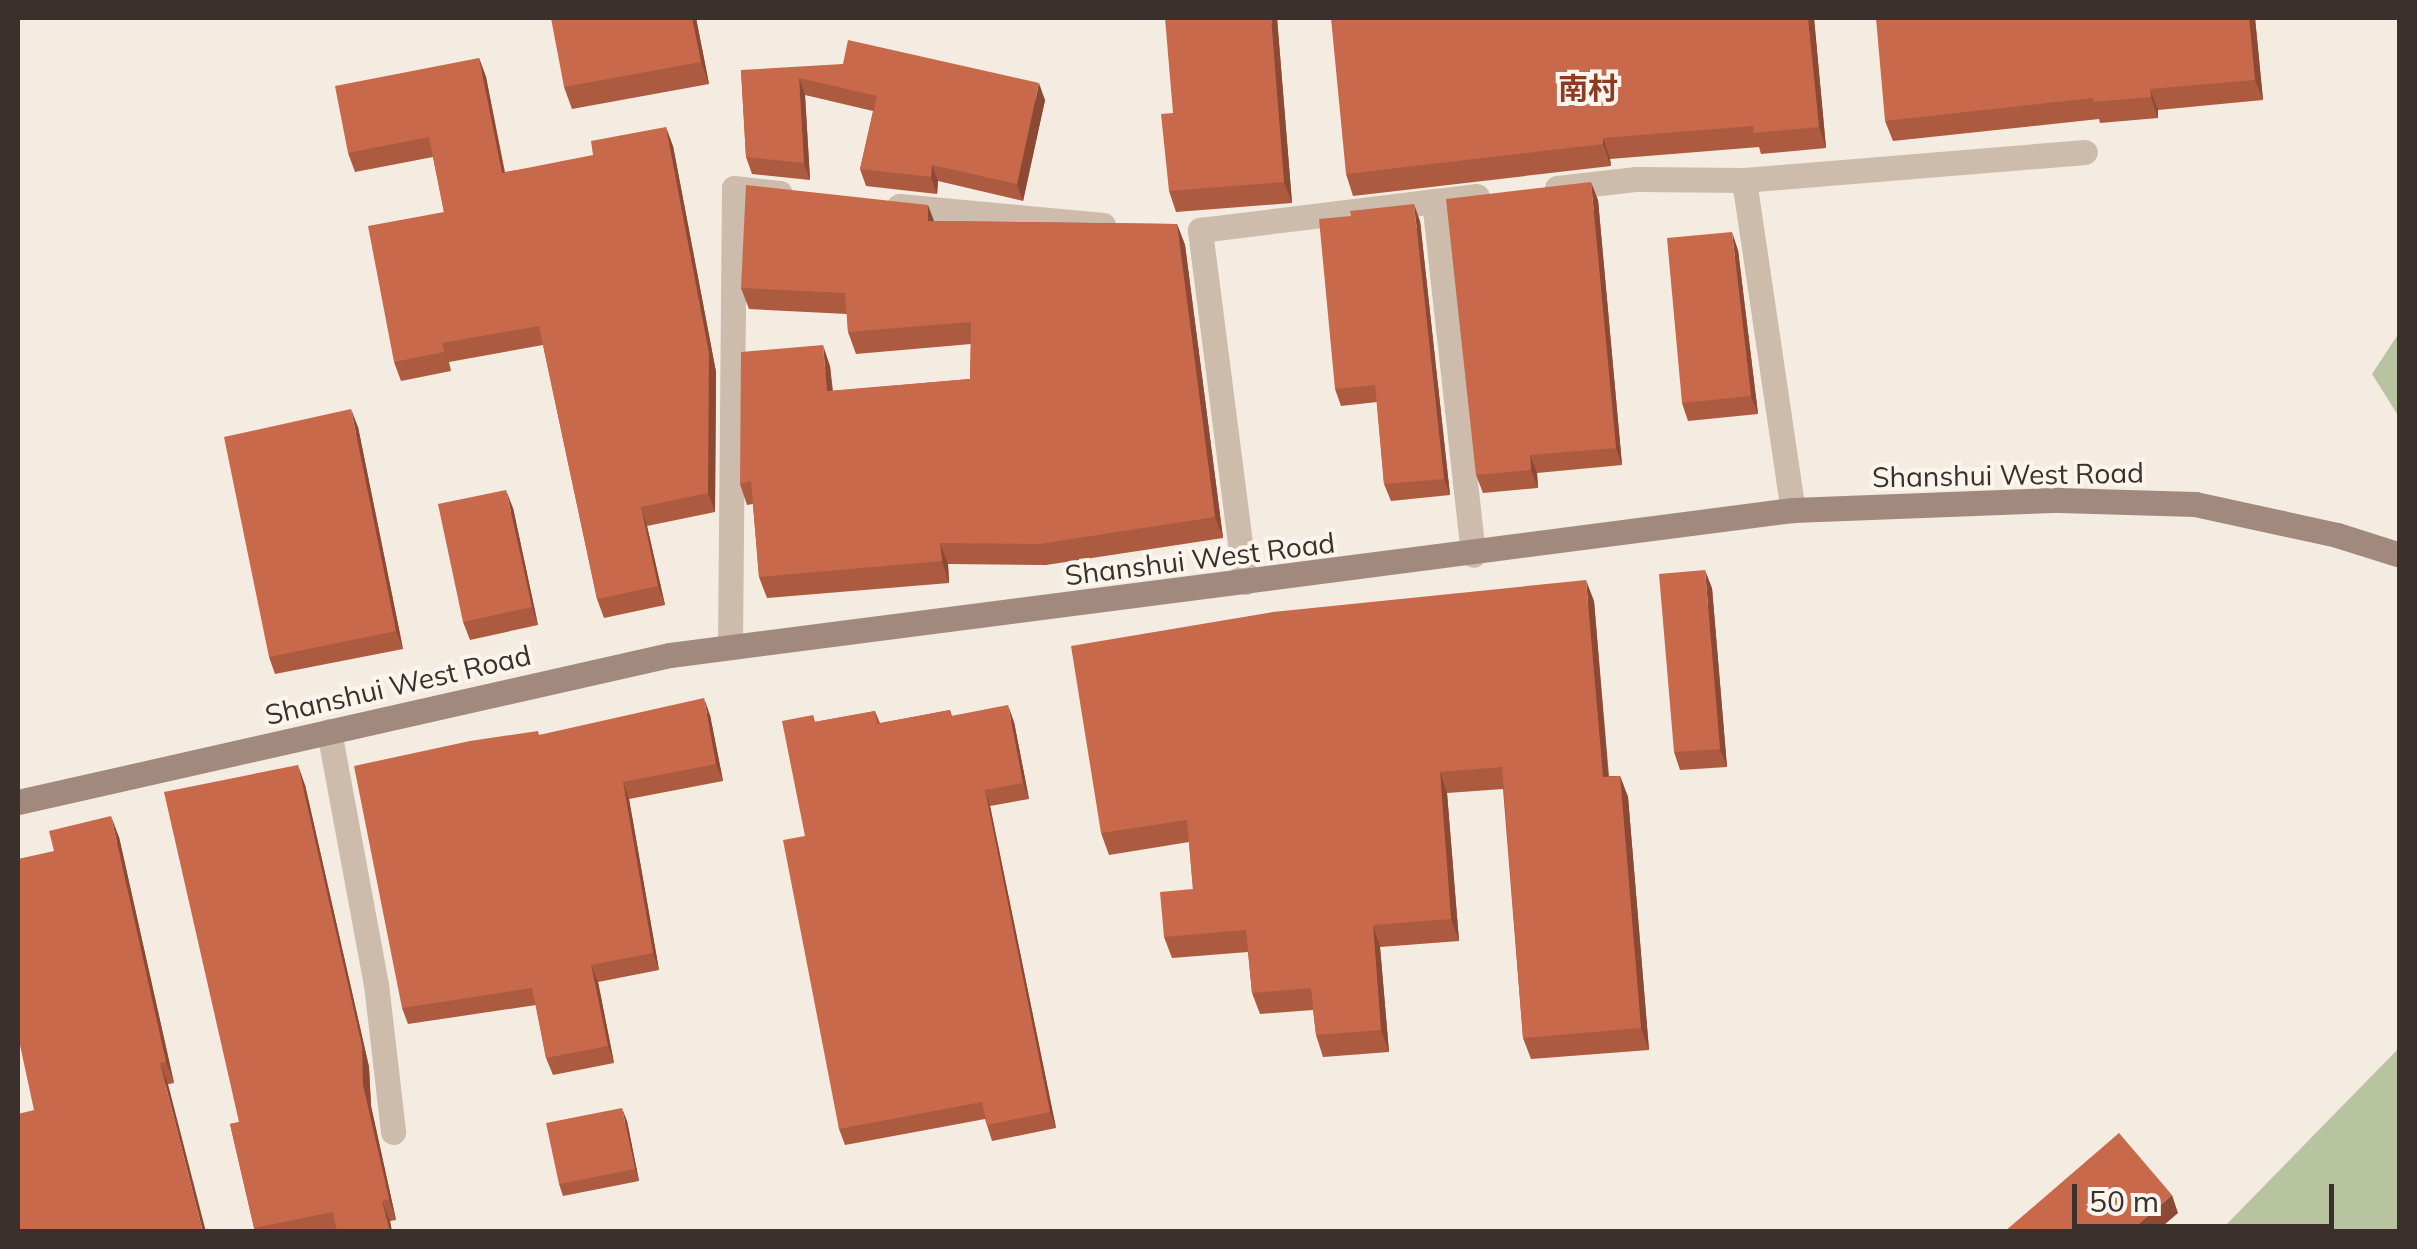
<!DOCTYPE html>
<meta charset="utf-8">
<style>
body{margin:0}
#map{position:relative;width:2417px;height:1249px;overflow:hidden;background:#f4ebe1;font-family:Mulish,"Noto Sans SC",sans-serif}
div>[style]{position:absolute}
.green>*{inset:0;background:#b8c4a0}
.street>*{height:25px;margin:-12.5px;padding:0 12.5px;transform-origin:12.5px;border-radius:12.5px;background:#cdbbac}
.secondary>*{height:25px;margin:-12.5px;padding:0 12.5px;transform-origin:12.5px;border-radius:12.5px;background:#a18a7d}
.wall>*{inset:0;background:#ac5a40}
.shaded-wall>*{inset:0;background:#8c4a34}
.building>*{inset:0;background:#c8694b}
span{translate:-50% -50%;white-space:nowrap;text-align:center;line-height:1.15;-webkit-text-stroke:8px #fbf5ee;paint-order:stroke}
.street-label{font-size:28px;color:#3b302b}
.neighbourhood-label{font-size:30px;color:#8c3b22;font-weight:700}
.frame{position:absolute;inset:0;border:20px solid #3b302b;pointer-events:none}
.scale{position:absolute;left:2072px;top:1184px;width:262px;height:45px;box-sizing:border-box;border:5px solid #3b302b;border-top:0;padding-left:12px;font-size:30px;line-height:35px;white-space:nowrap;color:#3b302b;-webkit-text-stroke:8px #fbf5ee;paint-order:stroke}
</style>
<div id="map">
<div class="green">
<div style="clip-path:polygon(2399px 333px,2399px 417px,2372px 374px)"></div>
<div style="clip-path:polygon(2399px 1048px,2399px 1231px,2220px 1231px)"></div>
</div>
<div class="street">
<div style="left:1744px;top:180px;width:334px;rotate:81.6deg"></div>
<div style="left:1557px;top:188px;width:80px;rotate:-6.5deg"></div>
<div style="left:1636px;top:179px;width:108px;rotate:0.5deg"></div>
<div style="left:1744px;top:180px;width:342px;rotate:-4.7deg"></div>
<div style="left:1434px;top:201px;width:356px;rotate:83.7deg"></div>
<div style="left:899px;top:206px;width:205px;rotate:5.3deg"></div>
<div style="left:1245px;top:582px;width:355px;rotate:-97.3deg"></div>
<div style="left:1200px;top:230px;width:279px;rotate:-7deg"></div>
<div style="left:730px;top:647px;width:459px;rotate:-89.5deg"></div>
<div style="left:734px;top:188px;width:46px;rotate:6.2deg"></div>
<div style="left:329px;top:731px;width:257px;rotate:79.5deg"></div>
<div style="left:376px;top:984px;width:149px;rotate:83.4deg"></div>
</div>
<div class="secondary">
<div style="left:18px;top:802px;width:668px;rotate:-12.71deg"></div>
<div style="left:670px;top:655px;width:1132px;rotate:-7.36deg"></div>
<div style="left:1793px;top:510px;width:266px;rotate:-2.2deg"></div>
<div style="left:2059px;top:500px;width:136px;rotate:1.7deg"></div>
<div style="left:2195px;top:504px;width:145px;rotate:12.3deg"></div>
<div style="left:2337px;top:535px;width:66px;rotate:17.6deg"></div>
</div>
<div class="wall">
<div style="clip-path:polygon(696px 18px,709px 84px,572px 109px,564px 87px)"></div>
<div style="clip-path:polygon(1277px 18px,1292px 203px,1176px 212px,1169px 191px,1173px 113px)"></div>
<div style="clip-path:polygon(1814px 18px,1826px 148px,1761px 154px,1759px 147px,1610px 159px,1611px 166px,1353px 196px,1346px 174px)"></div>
<div style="clip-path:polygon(2255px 18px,2263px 100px,2158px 110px,2158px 118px,2100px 123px,2099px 119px,1893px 141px,1885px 121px)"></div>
<div style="clip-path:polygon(479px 58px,486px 77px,505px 172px,673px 146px,716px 372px,715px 512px,647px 526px,665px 605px,604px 618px,597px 599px,543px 345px,449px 362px,451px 371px,401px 381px,394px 362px,444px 212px,433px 157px,355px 172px,348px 153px)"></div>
<div style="clip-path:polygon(741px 70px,1045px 100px,1023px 201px,938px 181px,937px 194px,866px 186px,860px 169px,873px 111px,805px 95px,810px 180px,752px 174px,746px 157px)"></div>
<div style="clip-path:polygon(1598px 200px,1622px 465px,1537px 473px,1538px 488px,1483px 493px,1476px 475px)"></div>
<div style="clip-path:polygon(934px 221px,1177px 224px,1185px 245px,1223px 538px,1046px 565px,948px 564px,949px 583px,767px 598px,759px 577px,753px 504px,747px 505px,740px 484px,830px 366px,833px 391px,970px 379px,971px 344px,856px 354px,848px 332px,847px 314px,749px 309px,741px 288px)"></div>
<div style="clip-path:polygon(1420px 221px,1450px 495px,1391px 501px,1384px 484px,1377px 402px,1341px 406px,1335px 389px)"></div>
<div style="clip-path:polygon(1738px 250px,1758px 414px,1688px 421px,1682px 403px)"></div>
<div style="clip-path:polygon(358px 427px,403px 649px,275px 674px,269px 657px)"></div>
<div style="clip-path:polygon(513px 508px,538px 625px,470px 640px,463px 622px)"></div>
<div style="clip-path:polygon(1712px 588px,1727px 767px,1680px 770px,1674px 752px)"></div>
<div style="clip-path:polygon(1594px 601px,1609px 776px,1620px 776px,1628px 797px,1649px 1050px,1531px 1059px,1523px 1038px,1503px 789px,1447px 793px,1459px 941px,1380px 947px,1389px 1052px,1323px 1057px,1316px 1035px,1313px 1010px,1260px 1014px,1252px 993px,1248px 952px,1172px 958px,1164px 937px,1193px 889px,1189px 842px,1109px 855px,1101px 833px)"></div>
<div style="clip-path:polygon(950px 710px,952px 716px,1014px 722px,1029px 799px,990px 806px,1056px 1128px,992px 1141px,985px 1119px,845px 1145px,839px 1129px,805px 836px,813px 715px,815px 722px,875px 711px,880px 723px)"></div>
<div style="clip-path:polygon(710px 715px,723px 781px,629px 799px,659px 970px,598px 982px,614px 1063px,553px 1075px,546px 1058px,536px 1005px,408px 1024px,402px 1008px,539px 735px)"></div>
<div style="clip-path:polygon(305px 785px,369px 1067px,371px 1106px,396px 1220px,390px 1221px,392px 1232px,255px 1232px,230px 1124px,239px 1122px)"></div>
<div style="clip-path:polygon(119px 837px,174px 1083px,34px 1110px)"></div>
<div style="clip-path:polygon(627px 1121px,639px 1181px,563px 1196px,559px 1184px)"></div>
</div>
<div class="shaded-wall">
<div style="clip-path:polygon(692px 18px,696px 18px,709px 84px,701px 62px)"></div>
<div style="clip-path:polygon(1271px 18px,1277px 18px,1292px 203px,1284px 182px)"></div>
<div style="clip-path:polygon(1808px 18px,1814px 18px,1826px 148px,1819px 127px)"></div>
<div style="clip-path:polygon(2249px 18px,2255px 18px,2263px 100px,2255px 80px)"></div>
<div style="clip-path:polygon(479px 58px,486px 77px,508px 192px,502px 173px)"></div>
<div style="clip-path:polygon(799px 78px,805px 95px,810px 180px,804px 163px)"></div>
<div style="clip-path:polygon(1039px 83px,1045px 100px,1023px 201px,1017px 184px)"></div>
<div style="clip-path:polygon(2150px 89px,2158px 110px,2158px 118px,2151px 97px)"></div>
<div style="clip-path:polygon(666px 127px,673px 146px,716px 372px,715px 512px,708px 493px)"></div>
<div style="clip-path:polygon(1603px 138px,1610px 159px,1611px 166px,1603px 144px)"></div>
<div style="clip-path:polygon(932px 165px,938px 181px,937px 194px,931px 177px)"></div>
<div style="clip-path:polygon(1591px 182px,1598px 200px,1622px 465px,1616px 448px)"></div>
<div style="clip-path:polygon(1414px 204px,1420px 221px,1450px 495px,1444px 479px)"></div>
<div style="clip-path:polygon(928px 205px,936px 226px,928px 221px)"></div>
<div style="clip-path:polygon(1177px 224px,1185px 245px,1223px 538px,1215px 517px)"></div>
<div style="clip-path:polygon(1732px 232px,1738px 250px,1758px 414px,1751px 396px)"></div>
<div style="clip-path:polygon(823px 345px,830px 366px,834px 413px,827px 391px)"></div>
<div style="clip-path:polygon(351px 409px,358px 427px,403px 649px,396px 631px)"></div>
<div style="clip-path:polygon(1530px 455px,1537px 473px,1538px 488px,1531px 470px)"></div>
<div style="clip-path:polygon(506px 490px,513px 508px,538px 625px,532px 607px)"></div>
<div style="clip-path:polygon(641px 507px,647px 526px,665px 605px,658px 586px)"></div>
<div style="clip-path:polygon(940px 543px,948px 564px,949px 583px,942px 561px)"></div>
<div style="clip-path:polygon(1705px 570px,1712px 588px,1727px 767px,1720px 749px)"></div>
<div style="clip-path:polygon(1586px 580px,1594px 601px,1610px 798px,1603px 777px)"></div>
<div style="clip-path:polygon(704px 698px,710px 715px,723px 781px,716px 764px)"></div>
<div style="clip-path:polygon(1008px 705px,1014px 722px,1029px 799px,1023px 783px)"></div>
<div style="clip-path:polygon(298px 765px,305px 785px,369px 1067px,371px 1106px,396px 1220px,389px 1199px,363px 1085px)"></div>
<div style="clip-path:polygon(1440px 772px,1447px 793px,1459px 941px,1451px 919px)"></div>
<div style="clip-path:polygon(1620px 776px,1628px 797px,1649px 1050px,1641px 1028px)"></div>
<div style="clip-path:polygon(623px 782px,629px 799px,659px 970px,653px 953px)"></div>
<div style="clip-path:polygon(985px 790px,990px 806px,1056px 1128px,1050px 1112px)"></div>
<div style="clip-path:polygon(111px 816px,119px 837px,174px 1083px,166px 1062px)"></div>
<div style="clip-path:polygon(1373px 925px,1380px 947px,1389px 1052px,1381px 1030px)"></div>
<div style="clip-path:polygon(591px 965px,598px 982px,614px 1063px,608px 1046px)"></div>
<div style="clip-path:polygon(160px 1063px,168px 1084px,206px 1232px,203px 1232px)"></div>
<div style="clip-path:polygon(622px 1108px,627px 1121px,639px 1181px,635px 1169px)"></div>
<div style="clip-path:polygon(2172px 1195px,2178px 1213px,2156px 1232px,2129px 1232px)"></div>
<div style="clip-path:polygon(382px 1201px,390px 1221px,392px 1232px,390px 1232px)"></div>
</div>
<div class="building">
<div style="clip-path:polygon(551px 18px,692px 18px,701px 62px,564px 87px)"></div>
<div style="clip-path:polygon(1165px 18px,1271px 18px,1284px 182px,1169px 191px,1161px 114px,1173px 113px)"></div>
<div style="clip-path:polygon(1331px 18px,1808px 18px,1819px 127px,1754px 133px,1753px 126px,1603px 138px,1603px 144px,1346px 174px)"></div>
<div style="clip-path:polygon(1876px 18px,2249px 18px,2255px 80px,2150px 89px,2151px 97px,2093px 102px,2093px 98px,1885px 121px)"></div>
<div style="clip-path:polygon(848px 40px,1039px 83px,1017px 184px,932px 165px,931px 177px,860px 169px,877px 96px,799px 78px,804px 163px,746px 157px,741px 70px,843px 64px)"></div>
<div style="clip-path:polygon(479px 58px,502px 173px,593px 155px,591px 141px,666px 127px,709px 353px,708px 493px,641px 507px,658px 586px,597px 599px,539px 326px,442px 343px,444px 352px,394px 362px,368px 226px,444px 212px,429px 137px,348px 153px,335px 86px)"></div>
<div style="clip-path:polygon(1591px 182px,1616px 448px,1530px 455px,1531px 470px,1476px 475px,1446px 199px)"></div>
<div style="clip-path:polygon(746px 185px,928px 205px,928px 221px,1177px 224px,1215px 517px,1039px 544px,940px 543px,942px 561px,759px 577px,751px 481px,740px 484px,741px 352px,823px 345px,827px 391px,970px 379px,971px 322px,848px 332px,845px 293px,741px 288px)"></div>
<div style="clip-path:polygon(1414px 204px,1444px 479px,1384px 484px,1375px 385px,1335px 389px,1319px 219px,1351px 216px,1350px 211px)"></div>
<div style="clip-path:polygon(1732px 232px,1751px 396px,1682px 403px,1667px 238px)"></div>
<div style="clip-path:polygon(351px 409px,396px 631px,269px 657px,224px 437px)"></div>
<div style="clip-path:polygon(506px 490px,532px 607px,463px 622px,438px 504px)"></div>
<div style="clip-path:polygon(1705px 570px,1720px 749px,1674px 752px,1659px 574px)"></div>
<div style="clip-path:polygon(1586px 580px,1603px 777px,1620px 776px,1641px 1028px,1523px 1038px,1502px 767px,1440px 772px,1451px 919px,1373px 925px,1381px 1030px,1316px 1035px,1311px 988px,1252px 993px,1246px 930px,1164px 937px,1160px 892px,1193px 889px,1187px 820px,1101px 833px,1071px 646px,1273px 612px)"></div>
<div style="clip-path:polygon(704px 698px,716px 764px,623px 782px,653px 953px,591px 965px,608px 1046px,546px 1058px,532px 988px,402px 1008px,354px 766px,470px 741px,538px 731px,539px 735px)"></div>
<div style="clip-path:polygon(1008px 705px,1023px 783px,985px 790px,1050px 1112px,987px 1125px,982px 1102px,839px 1129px,783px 840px,805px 836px,782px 721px,813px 715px,814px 722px,875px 711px,877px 724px,950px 710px,951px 716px)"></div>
<div style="clip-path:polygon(298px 765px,362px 1046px,363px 1085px,389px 1199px,382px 1201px,390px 1232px,337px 1232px,333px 1212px,254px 1228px,230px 1124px,239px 1122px,164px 792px)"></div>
<div style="clip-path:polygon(111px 816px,166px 1062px,160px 1063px,203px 1232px,18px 1232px,18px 1114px,34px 1110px,18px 1036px,18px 859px,54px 851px,49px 831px)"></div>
<div style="clip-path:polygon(622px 1108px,635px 1169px,559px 1184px,546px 1123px)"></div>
<div style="clip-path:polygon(2119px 1133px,2172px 1195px,2129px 1232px,2004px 1232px)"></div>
</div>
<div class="street-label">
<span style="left:2008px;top:475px;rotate:-1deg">Shanshui West Road</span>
<span style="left:1200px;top:559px;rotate:-7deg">Shanshui West Road</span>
<span style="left:398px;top:685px;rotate:-13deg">Shanshui West Road</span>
</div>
<div class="neighbourhood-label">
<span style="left:1588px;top:88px">南村</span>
</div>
<div class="frame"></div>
<div class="scale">50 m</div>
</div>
